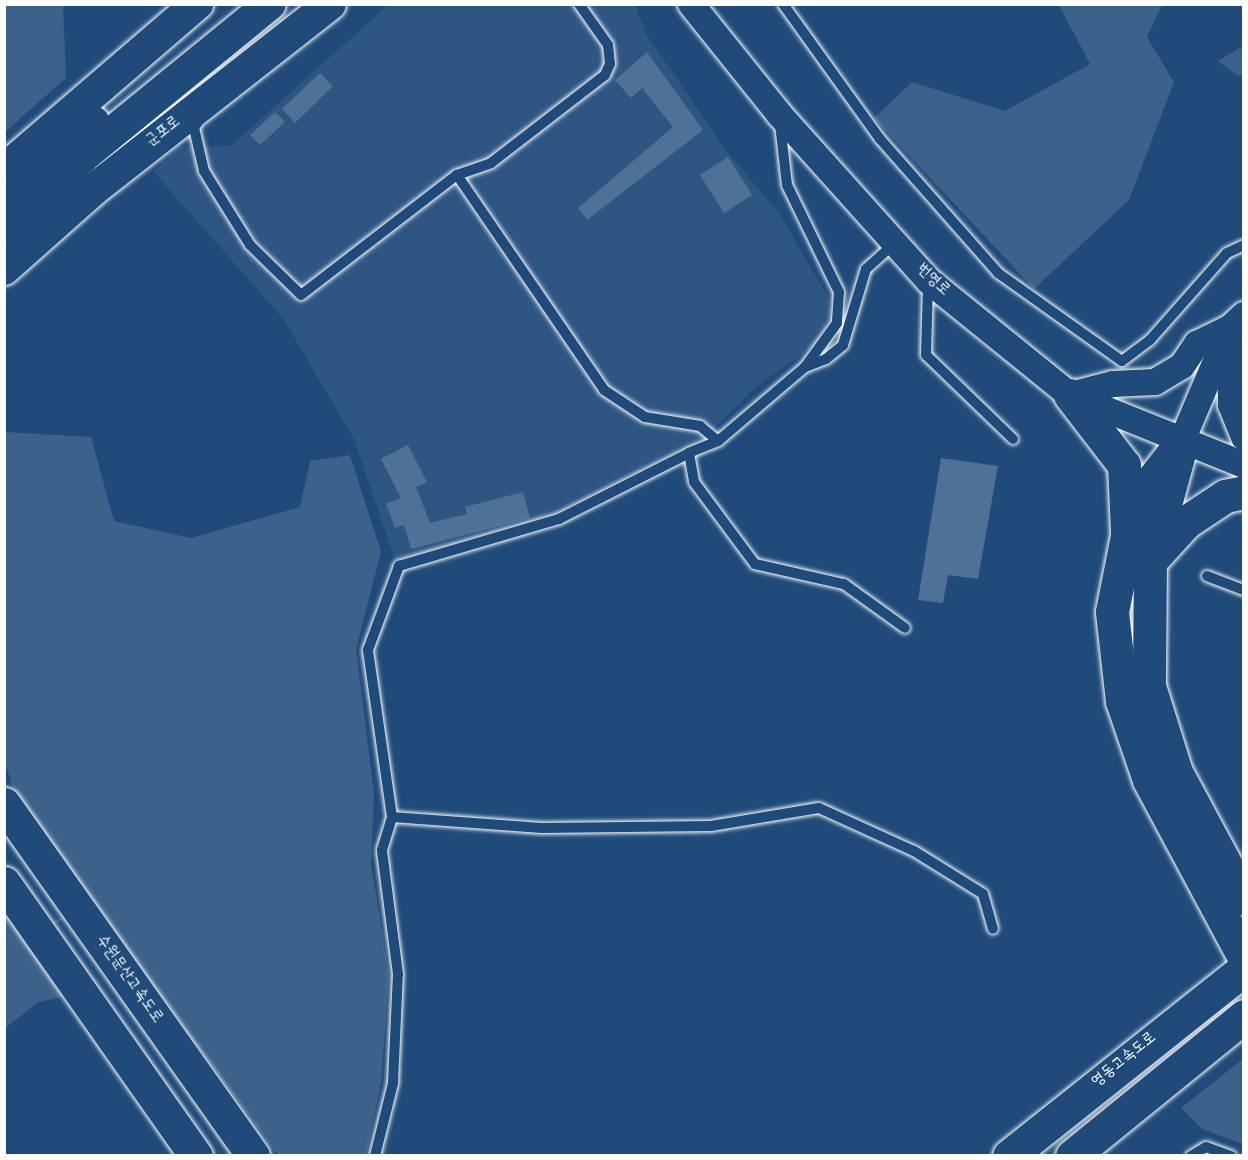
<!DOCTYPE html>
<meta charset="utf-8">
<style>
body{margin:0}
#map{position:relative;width:1248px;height:1160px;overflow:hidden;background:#1f4a7a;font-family:"Gochi Hand","Poor Story",sans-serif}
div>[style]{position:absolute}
.built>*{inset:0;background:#2e5683}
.green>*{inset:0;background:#3c618b}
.building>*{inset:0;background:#507197}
.roads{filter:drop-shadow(0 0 2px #fff) drop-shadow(0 0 2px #fff)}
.service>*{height:10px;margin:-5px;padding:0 5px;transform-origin:5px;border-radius:5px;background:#1f4a7a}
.tertiary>*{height:26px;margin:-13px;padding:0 13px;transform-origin:13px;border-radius:13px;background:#1f4a7a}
.primary>*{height:32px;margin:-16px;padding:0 16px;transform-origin:16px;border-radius:16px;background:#1f4a7a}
.motorway>*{height:33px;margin:-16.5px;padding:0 16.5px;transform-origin:16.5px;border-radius:16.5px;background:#1f4a7a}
span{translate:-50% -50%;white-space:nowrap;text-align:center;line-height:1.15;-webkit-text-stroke:4.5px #1f4a7a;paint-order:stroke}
.street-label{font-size:16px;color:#fff}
.frame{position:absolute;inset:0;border:6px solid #fff;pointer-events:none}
</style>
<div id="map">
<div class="built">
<div style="clip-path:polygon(388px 5px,635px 5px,646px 34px,728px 153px,779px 213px,830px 300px,829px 318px,817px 343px,756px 387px,707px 435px,553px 514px,395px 560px,354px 439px,284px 320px,154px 172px,178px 147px,232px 145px)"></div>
</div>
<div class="green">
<div style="clip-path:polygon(5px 4px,63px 5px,66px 78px,5px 132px)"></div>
<div style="clip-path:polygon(1059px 5px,1162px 5px,1147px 37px,1174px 82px,1129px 200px,1034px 289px,874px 118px,912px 82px,1005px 111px,1090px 64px)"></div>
<div style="clip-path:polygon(1243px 46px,1243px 74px,1238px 76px,1218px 61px)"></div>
<div style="clip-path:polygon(5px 432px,91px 437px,114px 521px,191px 538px,300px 507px,310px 461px,350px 455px,381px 552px,356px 649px,374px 793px,371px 864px,389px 975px,381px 1082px,366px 1155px,278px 1155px,91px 901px,28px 942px,66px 996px,39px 1002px,5px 1028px,4px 911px,25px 939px,89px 900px,14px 792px,5px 762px)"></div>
<div style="clip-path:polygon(1243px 1059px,1243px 1144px,1202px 1129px,1181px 1108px)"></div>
</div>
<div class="building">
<div style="clip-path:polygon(647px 52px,703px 130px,587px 220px,578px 208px,673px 127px,642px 88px,631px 98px,615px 80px)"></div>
<div style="clip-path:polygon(320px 73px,333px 86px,295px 123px,282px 109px)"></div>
<div style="clip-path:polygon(275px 112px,285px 122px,260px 145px,250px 135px)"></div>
<div style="clip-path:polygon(728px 157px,752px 195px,724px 213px,700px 175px)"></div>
<div style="clip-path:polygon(408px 445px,427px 482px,416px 487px,430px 523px,467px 514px,465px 507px,523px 492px,530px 518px,411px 549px,404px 525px,395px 528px,386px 504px,401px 498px,381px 459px)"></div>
<div style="clip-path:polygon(941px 458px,998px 466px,978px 579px,948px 575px,943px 603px,918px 600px)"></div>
</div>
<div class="roads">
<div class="service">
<div style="left:783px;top:4px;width:166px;rotate:54.3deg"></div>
<div style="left:880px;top:139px;width:179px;rotate:48.6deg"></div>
<div style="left:998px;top:273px;width:152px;rotate:35.4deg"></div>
<div style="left:1122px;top:361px;width:35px;rotate:-37deg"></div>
<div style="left:1150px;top:340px;width:116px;rotate:-48.5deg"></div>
<div style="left:1227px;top:253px;width:19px;rotate:-25deg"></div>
<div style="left:200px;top:119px;width:11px;rotate:124deg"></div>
<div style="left:194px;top:128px;width:44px;rotate:76.9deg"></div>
<div style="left:204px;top:171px;width:87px;rotate:58.1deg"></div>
<div style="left:250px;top:245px;width:71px;rotate:44.4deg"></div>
<div style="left:301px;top:295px;width:197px;rotate:-37.6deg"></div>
<div style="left:457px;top:175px;width:36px;rotate:-19deg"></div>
<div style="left:491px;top:163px;width:144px;rotate:-37.7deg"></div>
<div style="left:605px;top:75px;width:12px;rotate:-66deg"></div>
<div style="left:610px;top:64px;width:19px;rotate:-96deg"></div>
<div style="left:608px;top:45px;width:50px;rotate:-125.3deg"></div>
<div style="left:780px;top:124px;width:61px;rotate:83.5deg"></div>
<div style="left:787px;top:185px;width:119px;rotate:64.1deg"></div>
<div style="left:839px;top:292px;width:31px;rotate:94deg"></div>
<div style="left:837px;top:323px;width:54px;rotate:126deg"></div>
<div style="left:805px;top:367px;width:114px;rotate:139.6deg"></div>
<div style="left:718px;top:441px;width:31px;rotate:158deg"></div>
<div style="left:689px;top:453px;width:29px;rotate:80deg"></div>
<div style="left:694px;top:482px;width:102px;rotate:53.4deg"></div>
<div style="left:755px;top:564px;width:91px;rotate:12.7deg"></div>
<div style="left:844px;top:584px;width:75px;rotate:35.8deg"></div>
<div style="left:457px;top:175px;width:260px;rotate:55.6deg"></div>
<div style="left:604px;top:390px;width:49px;rotate:33.4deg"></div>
<div style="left:645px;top:417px;width:56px;rotate:9.3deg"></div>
<div style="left:700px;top:426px;width:23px;rotate:40deg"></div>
<div style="left:928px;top:284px;width:71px;rotate:91.6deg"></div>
<div style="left:926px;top:355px;width:121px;rotate:44deg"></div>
<div style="left:805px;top:367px;width:22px;rotate:-21deg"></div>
<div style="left:826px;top:359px;width:22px;rotate:-39deg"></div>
<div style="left:843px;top:345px;width:79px;rotate:-73.2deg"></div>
<div style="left:866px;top:269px;width:39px;rotate:-42deg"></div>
<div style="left:1207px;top:576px;width:40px;rotate:21deg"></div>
<div style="left:392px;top:817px;width:150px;rotate:4.2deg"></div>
<div style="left:542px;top:828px;width:169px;rotate:-0.7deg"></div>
<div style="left:711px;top:826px;width:109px;rotate:-9.5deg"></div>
<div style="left:819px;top:808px;width:104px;rotate:24.4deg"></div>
<div style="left:914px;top:851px;width:81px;rotate:31.9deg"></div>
<div style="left:983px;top:894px;width:36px;rotate:74deg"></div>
<div style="left:375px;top:1156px;width:75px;rotate:-76.1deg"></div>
<div style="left:393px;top:1083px;width:109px;rotate:-87.4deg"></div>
<div style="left:398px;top:974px;width:125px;rotate:-97.4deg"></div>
<div style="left:382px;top:850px;width:34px;rotate:-73deg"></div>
<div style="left:392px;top:817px;width:169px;rotate:-98.2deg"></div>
<div style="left:368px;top:650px;width:90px;rotate:-69.7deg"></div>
<div style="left:399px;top:566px;width:167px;rotate:-16.4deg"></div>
<div style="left:559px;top:519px;width:146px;rotate:-26.9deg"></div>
<div style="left:1191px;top:1156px;width:17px;rotate:-31deg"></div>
<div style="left:1206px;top:1147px;width:27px;rotate:20deg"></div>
</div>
<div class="tertiary">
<div style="left:691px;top:4px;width:141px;rotate:51.3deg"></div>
<div style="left:779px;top:114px;width:224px;rotate:48.1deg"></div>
<div style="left:929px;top:281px;width:181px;rotate:39deg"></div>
<div style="left:1070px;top:395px;width:188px;rotate:21.9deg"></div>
<div style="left:1070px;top:395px;width:44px;rotate:-14.3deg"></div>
<div style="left:1113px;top:384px;width:42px;rotate:-2.7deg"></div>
<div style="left:1155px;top:382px;width:31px;rotate:-31deg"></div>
<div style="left:1182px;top:366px;width:27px;rotate:-56deg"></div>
<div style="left:1197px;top:344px;width:37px;rotate:-26deg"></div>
<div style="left:1230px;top:328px;width:77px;rotate:89.3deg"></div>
<div style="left:1231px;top:405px;width:35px;rotate:68deg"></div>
<div style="left:1181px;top:443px;width:125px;rotate:-66.9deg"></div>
<div style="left:1230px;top:328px;width:19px;rotate:-43deg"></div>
</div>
<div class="primary">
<div style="left:4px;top:170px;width:255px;rotate:-40.7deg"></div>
<div style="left:4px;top:202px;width:120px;rotate:-41.6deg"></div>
<div style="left:4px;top:233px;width:114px;rotate:-43.9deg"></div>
<div style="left:86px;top:154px;width:237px;rotate:-39.2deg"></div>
<div style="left:4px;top:269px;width:119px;rotate:-41.6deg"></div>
<div style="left:93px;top:190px;width:301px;rotate:-38.1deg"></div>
</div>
<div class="motorway">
<div style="left:1070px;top:395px;width:88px;rotate:52.4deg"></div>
<div style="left:1124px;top:465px;width:66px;rotate:87.4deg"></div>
<div style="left:1181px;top:443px;width:47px;rotate:128.1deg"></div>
<div style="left:1152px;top:480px;width:61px;rotate:114.1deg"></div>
<div style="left:1127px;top:536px;width:77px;rotate:101.2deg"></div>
<div style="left:1112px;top:612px;width:90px;rotate:83.6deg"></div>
<div style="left:1122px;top:701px;width:83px;rotate:71.1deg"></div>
<div style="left:1149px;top:780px;width:201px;rotate:61.8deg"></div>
<div style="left:1179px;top:453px;width:111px;rotate:105.2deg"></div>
<div style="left:1150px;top:560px;width:126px;rotate:90.5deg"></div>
<div style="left:1149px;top:686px;width:90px;rotate:72.6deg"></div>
<div style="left:1176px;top:772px;width:144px;rotate:61.8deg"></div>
<div style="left:1156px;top:555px;width:45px;rotate:-47.7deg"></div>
<div style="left:1186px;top:522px;width:47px;rotate:-33.7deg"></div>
<div style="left:1225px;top:496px;width:19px;rotate:-12deg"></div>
<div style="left:4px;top:804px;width:431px;rotate:54.7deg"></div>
<div style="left:4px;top:883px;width:334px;rotate:54.9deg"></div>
<div style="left:1009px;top:1156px;width:300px;rotate:-38.5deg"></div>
<div style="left:1072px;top:1156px;width:222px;rotate:-39.1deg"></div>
</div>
</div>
<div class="street-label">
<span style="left:164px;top:133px;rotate:-38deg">군포로</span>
<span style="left:932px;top:281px;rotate:43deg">번영로</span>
<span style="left:128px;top:980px;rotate:55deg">수원문산고속도로</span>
<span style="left:1125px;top:1061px;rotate:-39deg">영동고속도로</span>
</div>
<div class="frame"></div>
</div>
